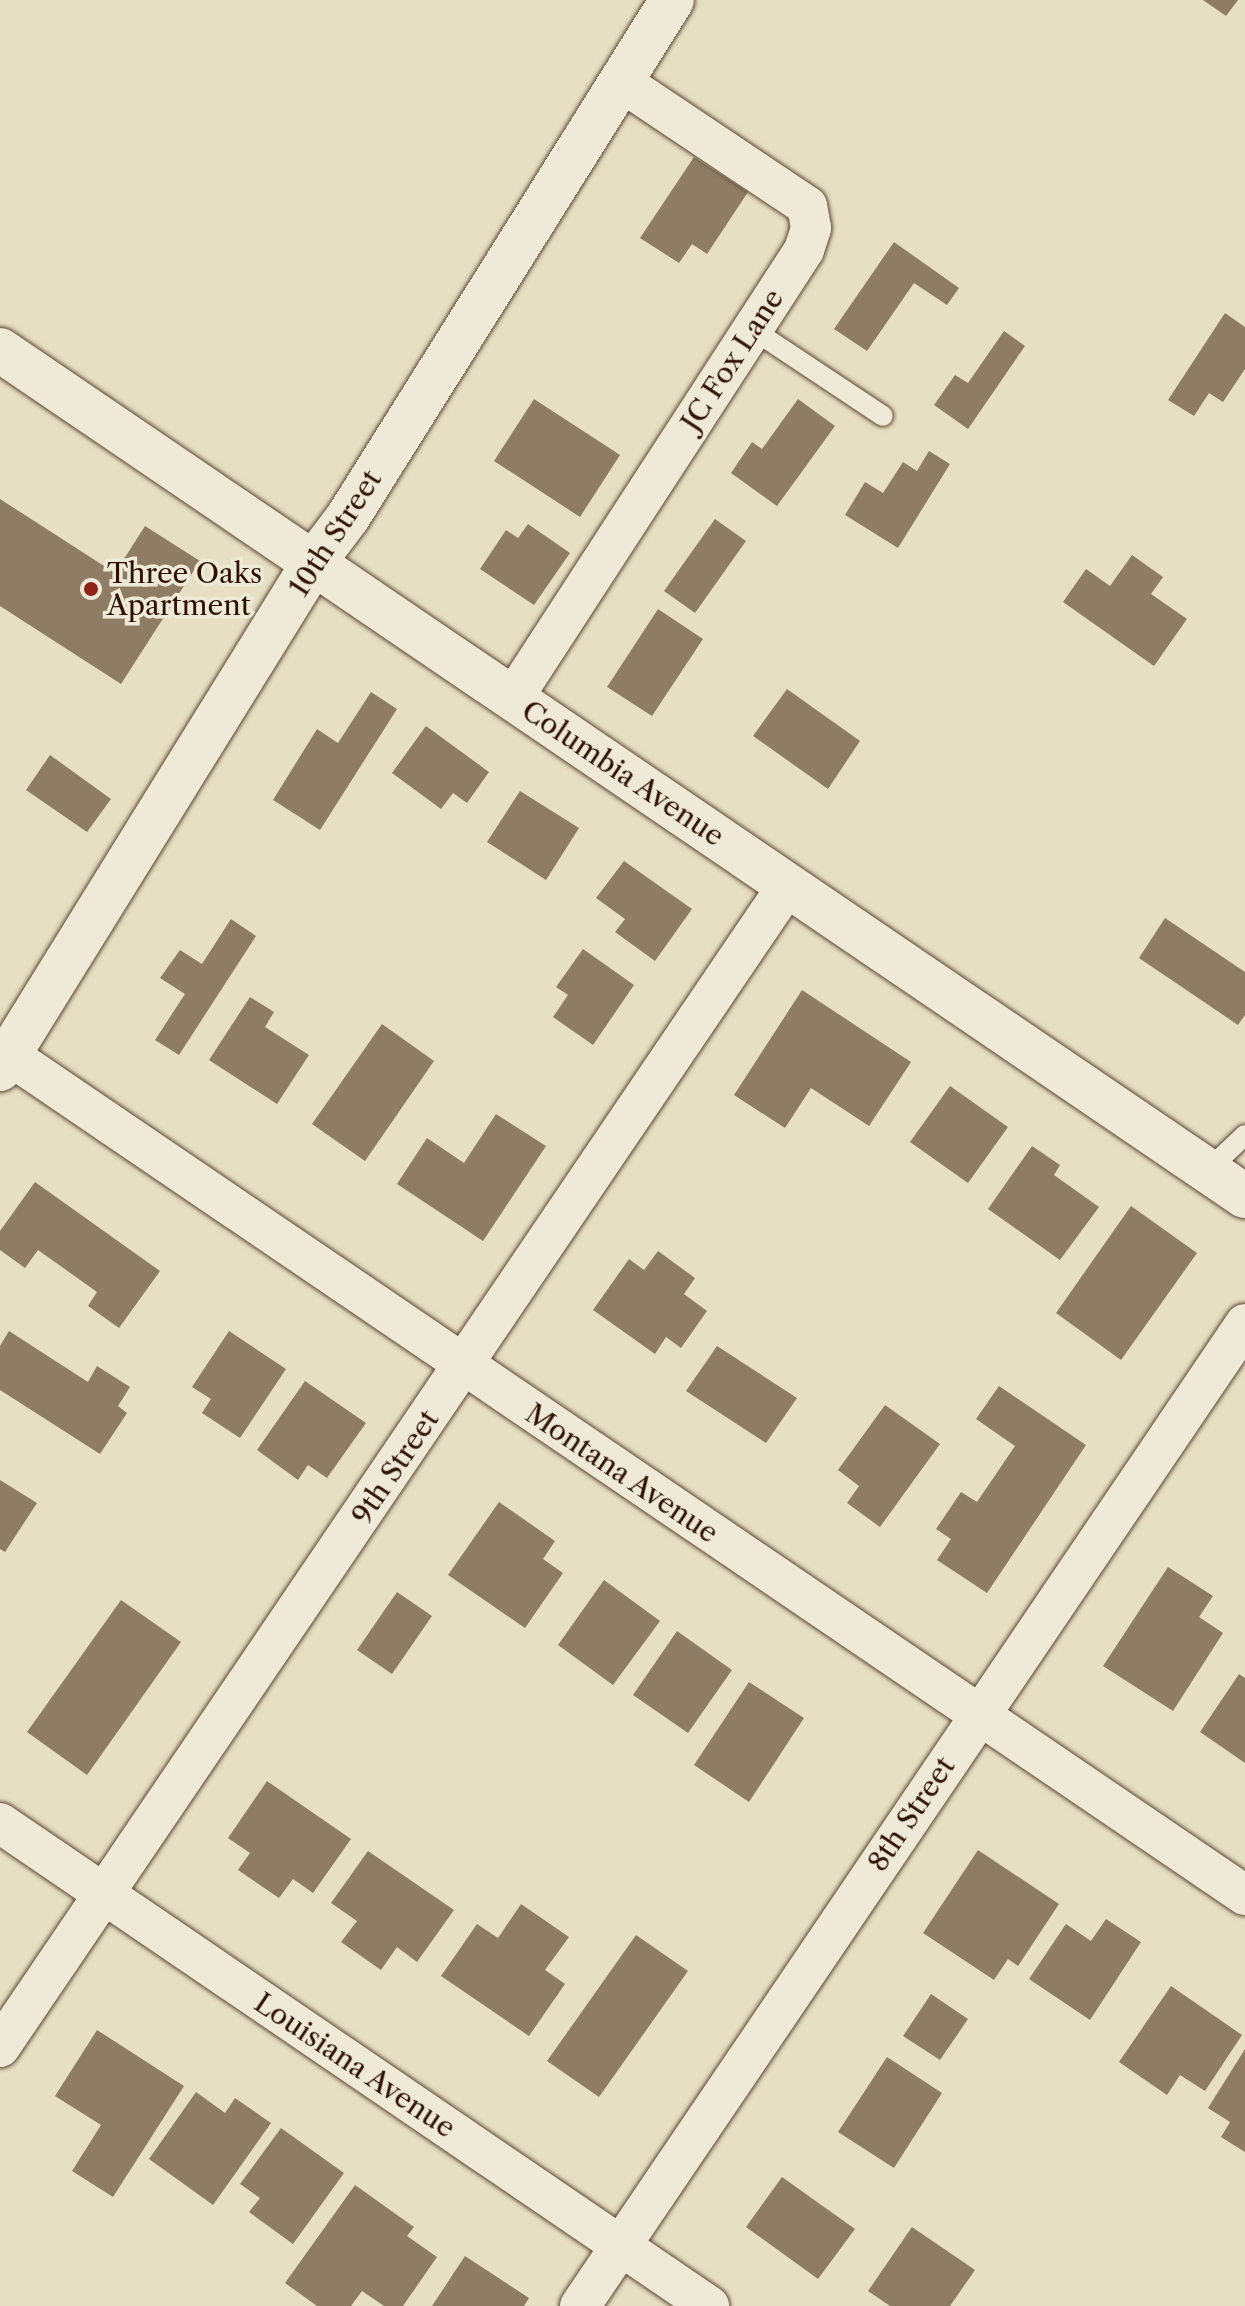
<!DOCTYPE html>
<style>
body{margin:0}
#map{position:relative;width:1245px;height:2306px;overflow:hidden;background:#e7dfc3;font-family:"Libre Caslon Text",serif}
div>[style]{position:absolute}
.building>*{inset:0;background:#8e7c65}
.roads{filter:drop-shadow(0 0 2px #5c4431) drop-shadow(0 0 2px #5c4431)}
.lane>*{height:20px;margin:-10px;padding:0 10px;transform-origin:10px;border-radius:10px;background:#efead8}
.street>*{height:40px;margin:-20px;padding:0 20px;transform-origin:20px;border-radius:20px;background:#efead8}
.secondary>*{height:44px;margin:-22px;padding:0 22px;transform-origin:22px;border-radius:22px;background:#efead8}
.dots>*{width:22px;height:22px;translate:-50% -50%;box-sizing:border-box;border:4px solid #efead8;border-radius:50%}
span{translate:-50% -50%;white-space:nowrap;text-align:center;line-height:1.15;-webkit-text-stroke:7px #efead8;paint-order:stroke}
.street-label{font-size:28px;color:#2e1100}
.poi-label{font-size:28px;color:#2e1100}
.left{translate:0 -50%;text-align:left}
</style>
<div id="map">
<div class="building">
<div style="clip-path:polygon(1203px 0,1238px 0,1226px 16px)"></div>
<div style="clip-path:polygon(694px 157px,748px 192px,707px 254px,692px 244px,679px 263px,640px 238px)"></div>
<div style="clip-path:polygon(894px 242px,959px 288px,947px 305px,914px 283px,867px 351px,834px 329px)"></div>
<div style="clip-path:polygon(1225px 313px,1245px 327px,1245px 369px,1223px 402px,1209px 393px,1194px 416px,1168px 400px)"></div>
<div style="clip-path:polygon(1004px 331px,1025px 346px,968px 429px,934px 405px,955px 375px,968px 383px)"></div>
<div style="clip-path:polygon(534px 399px,620px 455px,580px 517px,494px 461px)"></div>
<div style="clip-path:polygon(798px 399px,835px 426px,777px 506px,731px 473px,752px 442px,762px 449px)"></div>
<div style="clip-path:polygon(929px 451px,950px 464px,898px 548px,845px 515px,865px 482px,883px 493px,903px 462px,917px 471px)"></div>
<div style="clip-path:polygon(0 499px,115px 573px,145px 526px,200px 561px,121px 684px,0 606px)"></div>
<div style="clip-path:polygon(715px 519px,746px 541px,695px 613px,664px 591px)"></div>
<div style="clip-path:polygon(528px 524px,570px 553px,534px 605px,480px 569px,506px 530px,518px 538px)"></div>
<div style="clip-path:polygon(1132px 555px,1163px 577px,1151px 594px,1187px 619px,1154px 666px,1063px 602px,1086px 569px,1110px 586px)"></div>
<div style="clip-path:polygon(658px 609px,703px 639px,652px 716px,607px 687px)"></div>
<div style="clip-path:polygon(787px 689px,860px 741px,828px 789px,753px 736px)"></div>
<div style="clip-path:polygon(371px 692px,397px 709px,320px 830px,273px 800px,317px 729px,338px 743px)"></div>
<div style="clip-path:polygon(426px 726px,489px 772px,467px 803px,453px 793px,441px 809px,392px 773px)"></div>
<div style="clip-path:polygon(50px 755px,111px 799px,87px 832px,26px 790px)"></div>
<div style="clip-path:polygon(520px 791px,579px 828px,546px 880px,487px 842px)"></div>
<div style="clip-path:polygon(624px 861px,692px 909px,655px 961px,615px 932px,625px 919px,596px 898px)"></div>
<div style="clip-path:polygon(1165px 918px,1245px 972px,1245px 1015px,1238px 1025px,1139px 958px)"></div>
<div style="clip-path:polygon(231px 919px,256px 936px,179px 1055px,155px 1040px,185px 994px,160px 978px,180px 950px,202px 964px)"></div>
<div style="clip-path:polygon(583px 949px,634px 985px,593px 1045px,553px 1017px,568px 995px,556px 987px)"></div>
<div style="clip-path:polygon(802px 990px,911px 1062px,869px 1126px,811px 1088px,785px 1128px,734px 1095px)"></div>
<div style="clip-path:polygon(250px 997px,274px 1012px,265px 1027px,309px 1055px,277px 1104px,209px 1060px)"></div>
<div style="clip-path:polygon(382px 1024px,434px 1061px,365px 1161px,312px 1124px)"></div>
<div style="clip-path:polygon(950px 1086px,1008px 1127px,968px 1183px,910px 1142px)"></div>
<div style="clip-path:polygon(496px 1114px,546px 1146px,483px 1241px,397px 1184px,427px 1138px,464px 1163px)"></div>
<div style="clip-path:polygon(1032px 1146px,1060px 1165px,1054px 1175px,1099px 1207px,1060px 1260px,988px 1209px)"></div>
<div style="clip-path:polygon(35px 1182px,160px 1271px,119px 1328px,88px 1306px,97px 1292px,38px 1250px,25px 1268px,0 1250px,0 1231px)"></div>
<div style="clip-path:polygon(1131px 1206px,1197px 1253px,1121px 1360px,1056px 1313px)"></div>
<div style="clip-path:polygon(658px 1251px,695px 1278px,684px 1294px,707px 1311px,681px 1348px,666px 1337px,655px 1354px,593px 1310px,629px 1259px,644px 1270px)"></div>
<div style="clip-path:polygon(9px 1331px,88px 1382px,97px 1366px,130px 1387px,118px 1406px,127px 1413px,100px 1454px,0 1390px,0 1346px)"></div>
<div style="clip-path:polygon(229px 1331px,286px 1369px,240px 1438px,202px 1413px,211px 1399px,192px 1387px)"></div>
<div style="clip-path:polygon(717px 1346px,797px 1398px,766px 1443px,686px 1391px)"></div>
<div style="clip-path:polygon(305px 1381px,366px 1423px,327px 1478px,308px 1465px,298px 1480px,257px 1450px)"></div>
<div style="clip-path:polygon(999px 1386px,1086px 1445px,987px 1593px,937px 1560px,951px 1539px,936px 1529px,961px 1492px,977px 1502px,1015px 1446px,976px 1419px)"></div>
<div style="clip-path:polygon(885px 1405px,940px 1444px,880px 1527px,847px 1503px,859px 1486px,838px 1470px)"></div>
<div style="clip-path:polygon(0 1480px,37px 1503px,5px 1552px,0 1549px)"></div>
<div style="clip-path:polygon(499px 1502px,555px 1541px,543px 1559px,563px 1573px,525px 1628px,448px 1575px)"></div>
<div style="clip-path:polygon(1168px 1567px,1213px 1596px,1199px 1617px,1223px 1633px,1173px 1711px,1103px 1666px)"></div>
<div style="clip-path:polygon(604px 1580px,660px 1621px,613px 1685px,558px 1645px)"></div>
<div style="clip-path:polygon(397px 1592px,432px 1616px,392px 1674px,357px 1650px)"></div>
<div style="clip-path:polygon(121px 1600px,181px 1642px,87px 1775px,27px 1732px)"></div>
<div style="clip-path:polygon(677px 1631px,732px 1670px,688px 1733px,633px 1695px)"></div>
<div style="clip-path:polygon(1239px 1674px,1245px 1678px,1245px 1763px,1200px 1732px)"></div>
<div style="clip-path:polygon(749px 1682px,804px 1718px,749px 1802px,694px 1765px)"></div>
<div style="clip-path:polygon(267px 1781px,351px 1839px,313px 1893px,293px 1879px,279px 1898px,238px 1870px,250px 1853px,228px 1838px)"></div>
<div style="clip-path:polygon(978px 1850px,1059px 1904px,1018px 1966px,1008px 1959px,994px 1980px,923px 1933px)"></div>
<div style="clip-path:polygon(368px 1851px,454px 1910px,417px 1962px,397px 1947px,381px 1970px,341px 1942px,357px 1921px,331px 1903px)"></div>
<div style="clip-path:polygon(521px 1904px,569px 1937px,545px 1970px,565px 1984px,529px 2036px,441px 1976px,477px 1924px,498px 1938px)"></div>
<div style="clip-path:polygon(1106px 1919px,1141px 1942px,1090px 2020px,1029px 1979px,1066px 1924px,1091px 1941px)"></div>
<div style="clip-path:polygon(636px 1935px,688px 1971px,599px 2097px,547px 2061px)"></div>
<div style="clip-path:polygon(1171px 1986px,1242px 2035px,1205px 2091px,1180px 2075px,1167px 2095px,1119px 2062px)"></div>
<div style="clip-path:polygon(931px 1994px,968px 2019px,940px 2060px,903px 2036px)"></div>
<div style="clip-path:polygon(97px 2030px,184px 2086px,113px 2197px,72px 2171px,101px 2125px,55px 2096px)"></div>
<div style="clip-path:polygon(1245px 2049px,1245px 2152px,1221px 2137px,1230px 2122px,1208px 2108px)"></div>
<div style="clip-path:polygon(887px 2057px,942px 2093px,894px 2168px,838px 2132px)"></div>
<div style="clip-path:polygon(196px 2092px,225px 2113px,235px 2098px,271px 2123px,213px 2205px,149px 2159px)"></div>
<div style="clip-path:polygon(281px 2128px,344px 2173px,293px 2244px,249px 2212px,260px 2198px,240px 2184px)"></div>
<div style="clip-path:polygon(782px 2177px,855px 2229px,818px 2279px,746px 2227px)"></div>
<div style="clip-path:polygon(355px 2185px,414px 2227px,407px 2236px,437px 2257px,403px 2306px,384px 2306px,362px 2291px,351px 2306px,317px 2306px,285px 2283px)"></div>
<div style="clip-path:polygon(912px 2227px,975px 2270px,950px 2306px,890px 2306px,868px 2291px)"></div>
<div style="clip-path:polygon(465px 2256px,529px 2298px,524px 2306px,432px 2306px)"></div>
</div>
<div class="roads">
<div class="lane">
<div style="left:752px;top:329px;width:157px;rotate:33.6deg"></div>
<div style="left:1207px;top:1171px;width:52px;rotate:-43.5deg"></div>
</div>
<div class="street">
<div style="left:513px;top:698px;width:534px;rotate:-56.99deg"></div>
<div style="left:804px;top:250px;width:23px;rotate:-72deg"></div>
<div style="left:811px;top:228px;width:22px;rotate:-100deg"></div>
<div style="left:807px;top:206px;width:225px;rotate:-146.2deg"></div>
<div style="left:0;top:1049px;width:1505px;rotate:34.2deg"></div>
<div style="left:0;top:1823px;width:858px;rotate:34.26deg"></div>
<div style="left:0;top:2047px;width:1404px;rotate:-55.86deg"></div>
<div style="left:580px;top:2306px;width:1186px;rotate:-55.89deg"></div>
</div>
<div class="secondary">
<div style="left:0;top:350px;width:1505px;rotate:34.2deg"></div>
<div style="left:0;top:1069px;width:596px;rotate:-58.23deg"></div>
<div style="left:314px;top:562px;width:56px;rotate:-52.9deg"></div>
<div style="left:348px;top:517px;width:610px;rotate:-57.92deg"></div>
</div>
</div>
<div class="dots">
<div style="left:91px;top:589px;background:#8f2418"></div>
</div>
<div class="street-label">
<span style="left:732px;top:360px;rotate:-57deg">JC Fox Lane</span>
<span style="left:335px;top:533px;rotate:-57deg">10th Street</span>
<span style="left:623px;top:773px;rotate:34deg">Columbia Avenue</span>
<span style="left:395px;top:1467px;rotate:-56deg">9th Street</span>
<span style="left:622px;top:1473px;rotate:34deg">Montana Avenue</span>
<span style="left:911px;top:1814px;rotate:-56deg">8th Street</span>
<span style="left:355px;top:2065px;rotate:34deg">Louisiana Avenue</span>
</div>
<div class="poi-label">
<span class="left" style="left:107px;top:589px">Three Oaks<br>Apartment</span>
</div>
</div>
